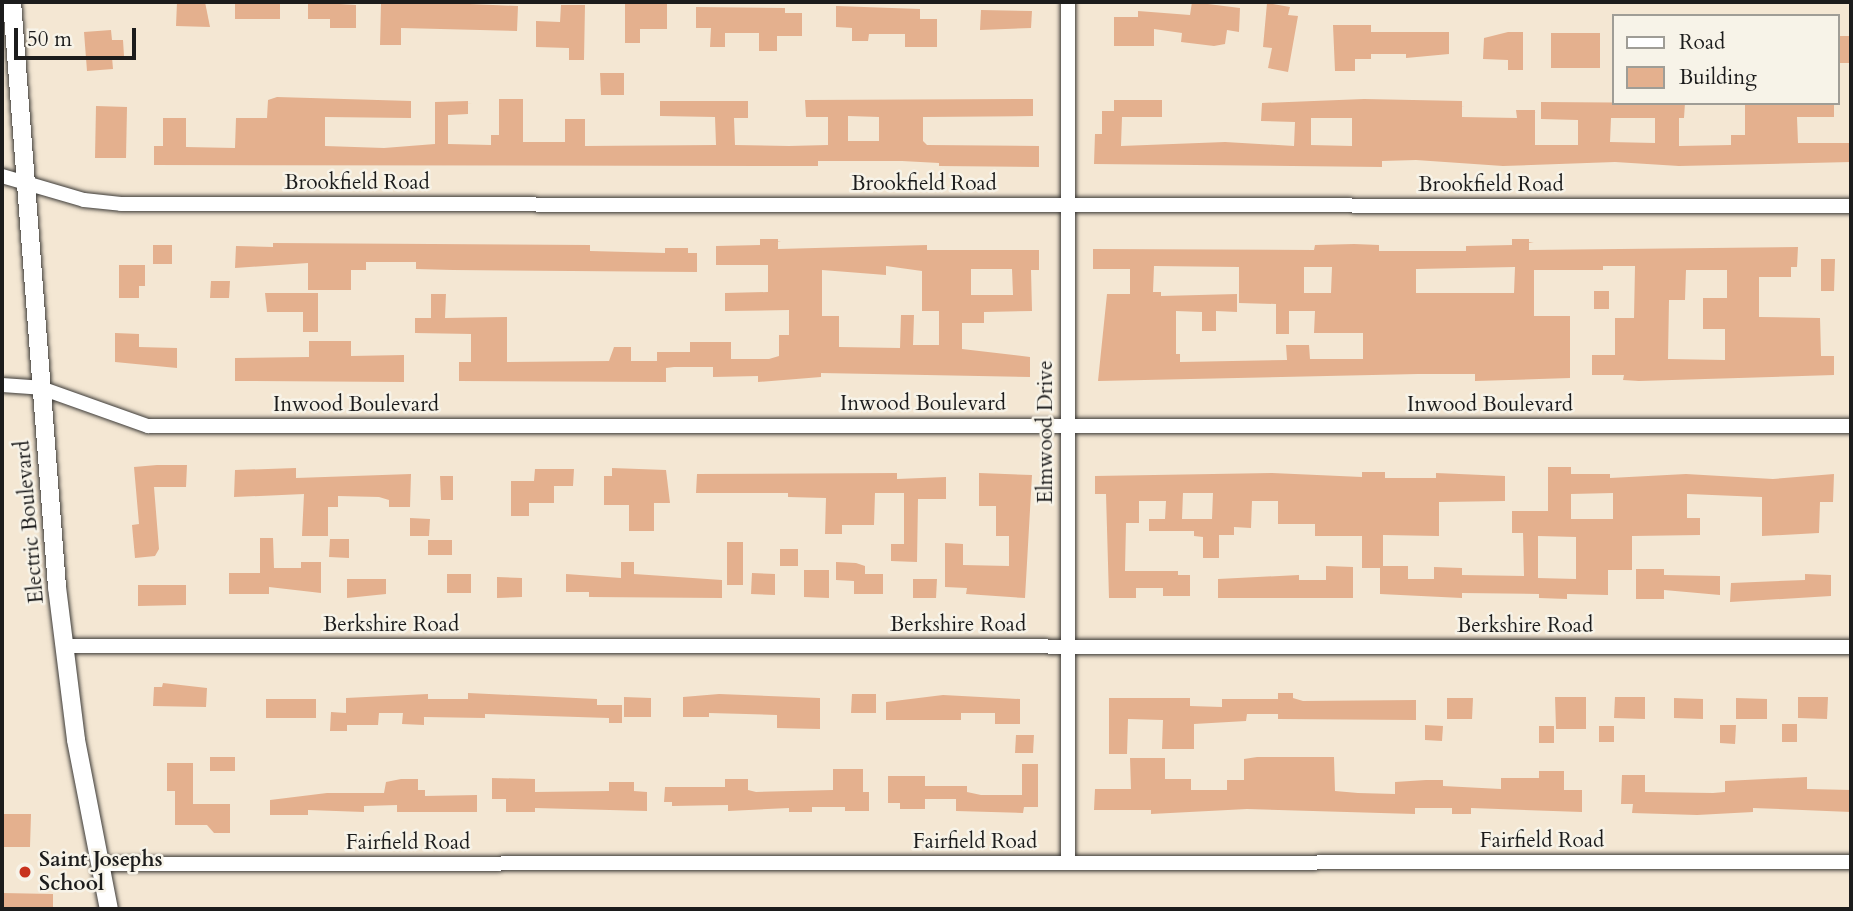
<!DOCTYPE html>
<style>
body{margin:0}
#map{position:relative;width:1853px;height:911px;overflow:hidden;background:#f4e7d3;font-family:Cardo,serif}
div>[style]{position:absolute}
.building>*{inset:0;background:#e4b08e}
.roads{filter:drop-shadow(0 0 2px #3c3a37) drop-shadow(0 0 2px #3c3a37)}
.minor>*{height:14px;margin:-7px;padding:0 7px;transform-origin:7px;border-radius:7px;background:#fff}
.tertiary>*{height:18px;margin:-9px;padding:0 9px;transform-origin:9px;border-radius:9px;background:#fff}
.dots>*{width:19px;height:19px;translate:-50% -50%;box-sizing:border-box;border:4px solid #f7f3e8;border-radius:50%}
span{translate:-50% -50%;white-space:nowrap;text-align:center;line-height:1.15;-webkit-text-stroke:5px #f7f3e8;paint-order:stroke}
.street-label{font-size:21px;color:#1c1c1c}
.poi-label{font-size:21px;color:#1c1c1c;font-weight:700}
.left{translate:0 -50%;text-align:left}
.frame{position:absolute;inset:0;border:4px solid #1c1c1c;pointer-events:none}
.legend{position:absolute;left:1612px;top:14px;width:228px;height:91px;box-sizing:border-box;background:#f7f3e8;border:2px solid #9f9d96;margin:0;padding:9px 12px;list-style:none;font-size:21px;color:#1c1c1c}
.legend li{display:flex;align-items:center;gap:14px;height:35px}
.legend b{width:35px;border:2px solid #9f9d96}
.scale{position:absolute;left:14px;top:28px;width:122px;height:32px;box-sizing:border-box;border:4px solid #1c1c1c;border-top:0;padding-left:9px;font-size:21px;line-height:24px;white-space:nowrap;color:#1c1c1c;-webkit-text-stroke:5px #f7f3e8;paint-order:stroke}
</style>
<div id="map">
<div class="building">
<div style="clip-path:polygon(177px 2px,205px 2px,210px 27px,176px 26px)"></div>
<div style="clip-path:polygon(235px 2px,280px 2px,280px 19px,235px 19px)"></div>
<div style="clip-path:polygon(308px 2px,356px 5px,356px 28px,330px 28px,330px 19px,308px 19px)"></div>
<div style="clip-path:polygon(424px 2px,518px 6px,517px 31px,401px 28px,401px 45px,380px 45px,381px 4px)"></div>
<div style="clip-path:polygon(1192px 2px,1240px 8px,1239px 32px,1227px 30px,1225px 44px,1214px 46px,1181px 42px,1182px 33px,1154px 29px,1154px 46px,1114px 46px,1114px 17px,1138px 17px,1138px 11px,1190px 15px)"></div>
<div style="clip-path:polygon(1267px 3px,1290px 7px,1288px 15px,1298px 16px,1288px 72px,1268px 68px,1272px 48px,1263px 47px)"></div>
<div style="clip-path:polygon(625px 4px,667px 4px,667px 29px,640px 29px,640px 43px,625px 43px)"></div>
<div style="clip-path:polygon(561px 5px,585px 5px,584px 60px,569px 60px,569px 48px,536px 47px,536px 21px,560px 22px)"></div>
<div style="clip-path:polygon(836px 6px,920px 9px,920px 19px,937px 19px,937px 47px,905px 47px,905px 34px,869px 34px,868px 41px,852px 41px,852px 28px,836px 27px)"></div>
<div style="clip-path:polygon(696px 7px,785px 8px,785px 13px,802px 13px,802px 36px,777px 36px,777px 51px,759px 51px,759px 33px,725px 33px,725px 47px,710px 47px,711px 28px,696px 28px)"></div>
<div style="clip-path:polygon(981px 10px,1032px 11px,1031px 28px,980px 30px)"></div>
<div style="clip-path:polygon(1333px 25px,1371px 25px,1371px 32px,1449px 32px,1449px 54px,1406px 58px,1406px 54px,1371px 54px,1371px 59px,1355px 59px,1355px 71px,1335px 71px)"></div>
<div style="clip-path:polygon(111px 30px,112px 40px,123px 40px,124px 56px,112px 57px,113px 69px,87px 71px,84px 32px)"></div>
<div style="clip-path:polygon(1508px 32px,1523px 32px,1523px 70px,1508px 70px,1508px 60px,1483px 59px,1484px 38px)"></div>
<div style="clip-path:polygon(1551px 33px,1600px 33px,1600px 68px,1551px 68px)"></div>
<div style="clip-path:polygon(1837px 36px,1850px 36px,1851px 63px,1837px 63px)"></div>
<div style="clip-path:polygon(600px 73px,624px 73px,624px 95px,601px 95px)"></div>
<div style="clip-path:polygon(evenodd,277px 97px,411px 101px,411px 118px,325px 117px,325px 146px,384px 148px,435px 144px,435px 102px,468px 101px,468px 114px,448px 115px,448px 144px,491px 145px,491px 135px,499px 135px,499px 99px,523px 99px,523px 142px,565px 142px,565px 119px,585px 119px,585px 146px,716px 145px,715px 117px,660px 116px,660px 101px,748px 101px,748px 118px,734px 118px,735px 145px,789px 146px,828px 145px,828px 117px,806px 117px,805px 100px,1033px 99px,1033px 116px,923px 117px,923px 141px,927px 145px,1039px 146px,1039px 167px,939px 166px,939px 163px,902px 161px,818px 161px,818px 166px,154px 165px,154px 146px,163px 146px,163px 118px,186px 118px,186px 147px,235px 148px,236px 118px,267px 118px,268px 100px,277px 97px,848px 116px,879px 117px,879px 141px,848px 141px,848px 116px)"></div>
<div style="clip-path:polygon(evenodd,1364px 99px,1462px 101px,1462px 117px,1517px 118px,1516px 110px,1535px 110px,1535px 145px,1578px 145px,1578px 120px,1541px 119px,1541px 102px,1685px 103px,1684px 118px,1679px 118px,1679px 146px,1731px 145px,1731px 135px,1745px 135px,1745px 103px,1834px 103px,1834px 117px,1797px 117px,1798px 143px,1851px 143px,1851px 162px,1679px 166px,1615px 162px,1503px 166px,1416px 160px,1382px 161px,1382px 167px,1094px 164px,1095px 134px,1102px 134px,1102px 111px,1114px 111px,1114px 100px,1162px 100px,1162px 117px,1122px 117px,1121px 146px,1225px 142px,1294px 146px,1295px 122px,1261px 121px,1262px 103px,1364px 99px,1311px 118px,1352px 118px,1352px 146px,1311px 145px,1311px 118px,1364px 99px,1611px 118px,1655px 118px,1655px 143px,1610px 142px,1611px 118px)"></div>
<div style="clip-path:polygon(96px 106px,127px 107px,126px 158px,95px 158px)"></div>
<div style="clip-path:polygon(evenodd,760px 239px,778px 239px,778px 249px,927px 245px,927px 250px,1039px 250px,1039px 270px,1031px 270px,1032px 311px,984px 312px,984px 323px,962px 323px,962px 349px,1030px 357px,1030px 377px,821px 373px,821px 377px,758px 382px,758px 376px,713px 377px,713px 367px,674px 367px,666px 368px,666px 382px,459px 381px,459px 362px,471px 362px,471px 334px,415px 333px,415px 318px,431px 318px,431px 294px,446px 294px,445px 318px,507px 317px,507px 362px,609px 361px,614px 347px,631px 347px,631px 361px,657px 361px,657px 352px,690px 352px,690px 342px,731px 342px,731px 359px,769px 359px,779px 356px,779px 335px,789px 335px,789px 310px,725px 311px,725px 293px,768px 292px,768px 265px,716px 265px,716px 246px,760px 245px,760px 239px,886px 266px,922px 271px,922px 311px,939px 311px,939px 345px,913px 345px,914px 315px,901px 315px,900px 348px,839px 347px,839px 316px,822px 316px,822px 270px,886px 275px,886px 266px,760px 239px,971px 269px,1012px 269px,1013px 295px,971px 295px,971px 269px)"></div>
<div style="clip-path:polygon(evenodd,1512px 239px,1529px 239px,1529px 250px,1798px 247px,1797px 267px,1791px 267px,1791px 277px,1759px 277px,1759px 317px,1820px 318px,1821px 356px,1834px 356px,1834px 375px,1639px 381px,1623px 380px,1624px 375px,1592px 375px,1592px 355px,1615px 355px,1615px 318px,1634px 318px,1635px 266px,1603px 266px,1603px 270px,1534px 270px,1534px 316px,1570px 316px,1570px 378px,1475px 381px,1475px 374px,1418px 374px,1098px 381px,1107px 294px,1130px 294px,1130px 269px,1093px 269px,1093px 249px,1314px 250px,1315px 245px,1354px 244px,1379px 245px,1379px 251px,1466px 251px,1466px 246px,1512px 245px,1512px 239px,1154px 266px,1239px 267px,1239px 303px,1276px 304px,1276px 334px,1289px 334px,1289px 311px,1315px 311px,1314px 333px,1363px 333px,1363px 359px,1310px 359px,1309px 345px,1286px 345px,1287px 360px,1180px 362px,1180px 354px,1176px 354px,1176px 311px,1202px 312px,1202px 331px,1216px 331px,1216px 311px,1237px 312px,1237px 294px,1161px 296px,1161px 292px,1153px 292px,1154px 266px,1512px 239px,1304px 267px,1332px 267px,1331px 293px,1304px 293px,1304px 267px,1512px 239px,1515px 267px,1514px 293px,1416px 293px,1416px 269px,1515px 267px,1512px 239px,1686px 270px,1727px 270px,1727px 298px,1703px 298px,1703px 329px,1725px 329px,1725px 360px,1668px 359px,1669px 300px,1685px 300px,1686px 270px)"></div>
<div style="clip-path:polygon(273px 243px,590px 245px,590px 251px,665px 253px,665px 248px,688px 248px,688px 253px,697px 253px,697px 272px,453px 270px,416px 269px,416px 262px,366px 262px,366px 270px,351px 270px,351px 290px,308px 290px,308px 263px,235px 268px,236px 246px,273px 247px)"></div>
<div style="clip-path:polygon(153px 245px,172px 245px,172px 264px,153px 264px)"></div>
<div style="clip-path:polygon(1821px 259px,1835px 259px,1834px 291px,1821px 291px)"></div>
<div style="clip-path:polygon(119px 265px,145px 265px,145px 286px,139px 286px,139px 298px,119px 298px)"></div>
<div style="clip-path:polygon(211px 281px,230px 281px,229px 298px,210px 298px)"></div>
<div style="clip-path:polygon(1594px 291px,1609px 291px,1609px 309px,1594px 309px)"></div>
<div style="clip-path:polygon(265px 293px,318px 293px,318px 332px,303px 332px,303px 312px,267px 312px)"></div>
<div style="clip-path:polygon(115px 333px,139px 334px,139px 347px,177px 348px,177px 368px,115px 362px)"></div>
<div style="clip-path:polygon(309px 341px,351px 341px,351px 356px,404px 355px,404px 382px,235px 381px,235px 358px,309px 357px)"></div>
<div style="clip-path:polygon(157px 465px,187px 465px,186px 487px,154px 487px,159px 549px,155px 556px,135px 558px,132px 525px,139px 524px,134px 467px)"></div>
<div style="clip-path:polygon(evenodd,1548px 467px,1571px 467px,1571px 474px,1610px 474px,1610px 478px,1686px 474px,1773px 479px,1834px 474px,1833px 502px,1820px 502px,1819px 533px,1762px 536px,1762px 497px,1687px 494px,1687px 518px,1700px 518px,1700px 535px,1632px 536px,1632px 570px,1608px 570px,1608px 595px,1567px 594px,1567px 599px,1539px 598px,1539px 594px,1462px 593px,1462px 598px,1380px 594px,1380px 568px,1362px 568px,1362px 536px,1315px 536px,1315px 524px,1278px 524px,1278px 501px,1252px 501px,1251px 528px,1234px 527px,1234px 535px,1219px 535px,1219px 558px,1203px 558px,1203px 537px,1194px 536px,1194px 531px,1149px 531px,1149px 519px,1165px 519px,1166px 501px,1139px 501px,1139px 523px,1126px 523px,1125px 571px,1178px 571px,1178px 575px,1190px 575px,1190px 596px,1163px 596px,1163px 588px,1136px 588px,1136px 598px,1109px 598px,1106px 494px,1095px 494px,1095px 476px,1272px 473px,1362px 477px,1362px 472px,1385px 472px,1385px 478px,1436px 478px,1436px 473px,1505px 476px,1505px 501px,1439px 502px,1439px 536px,1383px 535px,1383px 566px,1408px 566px,1408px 579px,1434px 579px,1434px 567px,1462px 568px,1462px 575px,1524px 576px,1523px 533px,1512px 533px,1512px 511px,1548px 511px,1548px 467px,1183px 493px,1213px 493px,1212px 519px,1182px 519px,1183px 493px,1548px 467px,1613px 493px,1613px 519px,1571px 519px,1571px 494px,1613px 493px,1548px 467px,1538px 536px,1576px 537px,1576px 579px,1538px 578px,1538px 536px)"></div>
<div style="clip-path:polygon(296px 468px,296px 478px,411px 474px,410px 507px,389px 507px,389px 500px,379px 497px,338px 496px,338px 507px,328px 507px,328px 536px,302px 536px,304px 494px,234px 497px,235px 470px)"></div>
<div style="clip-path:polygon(612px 468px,666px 470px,670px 503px,654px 503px,654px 531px,629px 531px,629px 505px,604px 505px,604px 476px,612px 476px)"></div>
<div style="clip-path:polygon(535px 469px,574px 469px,573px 486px,554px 486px,554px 503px,529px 503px,529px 516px,511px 516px,511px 481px,534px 481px)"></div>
<div style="clip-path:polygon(897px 473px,897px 479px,946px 477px,946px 499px,918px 499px,917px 562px,891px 561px,891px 544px,904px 544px,904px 493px,875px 493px,874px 525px,842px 525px,842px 534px,825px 534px,826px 498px,788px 497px,788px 493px,696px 493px,697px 474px)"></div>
<div style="clip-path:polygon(979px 473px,1032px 475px,1025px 598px,966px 594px,967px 588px,945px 587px,945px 543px,963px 544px,963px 565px,1009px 566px,1009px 536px,996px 536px,996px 506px,979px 506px)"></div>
<div style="clip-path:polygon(440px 476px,453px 476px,453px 500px,441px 500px)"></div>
<div style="clip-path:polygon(410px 518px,430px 519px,429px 536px,410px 536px)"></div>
<div style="clip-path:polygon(260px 538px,273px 538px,274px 568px,301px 568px,301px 562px,321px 562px,321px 593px,269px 587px,269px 594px,229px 594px,229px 573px,260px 573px)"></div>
<div style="clip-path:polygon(330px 539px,349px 539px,349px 558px,329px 557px)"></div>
<div style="clip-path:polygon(428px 540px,452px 540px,452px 555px,428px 555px)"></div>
<div style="clip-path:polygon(727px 542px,743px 542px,743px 585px,727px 585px)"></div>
<div style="clip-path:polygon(780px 549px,798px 549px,798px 566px,780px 566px)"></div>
<div style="clip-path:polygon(621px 562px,634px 562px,634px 574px,722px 580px,722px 598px,589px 597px,589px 592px,566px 592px,566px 574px,621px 578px)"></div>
<div style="clip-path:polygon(836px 562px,856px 563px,865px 566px,865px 574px,883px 574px,883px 594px,854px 594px,854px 581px,836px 580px)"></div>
<div style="clip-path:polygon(1326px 566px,1353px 567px,1353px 598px,1218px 598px,1218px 579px,1299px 575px,1299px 580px,1326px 580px)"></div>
<div style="clip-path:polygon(1636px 569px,1664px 569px,1664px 575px,1720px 576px,1720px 595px,1664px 590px,1664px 599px,1636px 599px)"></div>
<div style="clip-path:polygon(804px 570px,829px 570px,829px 598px,804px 597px)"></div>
<div style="clip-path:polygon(752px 573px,775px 574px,775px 595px,751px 594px)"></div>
<div style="clip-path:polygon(447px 574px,471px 574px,471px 593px,447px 593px)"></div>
<div style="clip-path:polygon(1805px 574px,1831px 575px,1831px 596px,1730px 602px,1731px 583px,1805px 580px)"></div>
<div style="clip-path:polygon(497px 577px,522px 578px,522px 597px,497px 598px)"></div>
<div style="clip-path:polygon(347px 579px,386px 579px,386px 594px,347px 598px)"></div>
<div style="clip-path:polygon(913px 579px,937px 579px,936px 598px,913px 598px)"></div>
<div style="clip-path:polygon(138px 585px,186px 585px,186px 605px,138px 606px)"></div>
<div style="clip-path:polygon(163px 683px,207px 688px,206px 707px,153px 706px,154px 687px,162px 687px)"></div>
<div style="clip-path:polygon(468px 693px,597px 699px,597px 705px,622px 705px,622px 723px,609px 723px,609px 718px,485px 714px,485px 718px,424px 717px,424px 725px,402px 724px,403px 713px,372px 713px,379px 713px,378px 725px,347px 725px,347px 731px,330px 731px,331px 712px,346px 713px,346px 698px,428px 694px,428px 699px,468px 699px)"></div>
<div style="clip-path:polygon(1278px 693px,1293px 693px,1293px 698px,1303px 701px,1416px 700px,1416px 720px,1278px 719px,1278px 714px,1247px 714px,1246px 721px,1194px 724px,1194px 749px,1162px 749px,1163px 720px,1128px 719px,1127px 754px,1109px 754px,1109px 698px,1190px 698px,1190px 706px,1222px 707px,1222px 699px,1278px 699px)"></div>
<div style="clip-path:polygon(719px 694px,820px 698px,820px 729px,777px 728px,777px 715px,709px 713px,709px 717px,683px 717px,683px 697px)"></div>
<div style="clip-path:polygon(852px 694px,876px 694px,876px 713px,851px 713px)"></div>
<div style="clip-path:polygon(943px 695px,1020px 699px,1020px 724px,995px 724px,995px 713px,961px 713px,961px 720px,886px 720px,886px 702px)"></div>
<div style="clip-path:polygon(624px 697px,651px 698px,651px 717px,624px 717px)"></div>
<div style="clip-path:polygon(1555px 697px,1586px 697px,1586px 729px,1556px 729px)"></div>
<div style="clip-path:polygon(1615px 697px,1645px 697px,1645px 719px,1614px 718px)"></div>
<div style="clip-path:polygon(1798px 697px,1828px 697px,1827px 719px,1798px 718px)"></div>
<div style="clip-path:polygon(1447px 698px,1473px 698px,1472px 719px,1447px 719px)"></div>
<div style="clip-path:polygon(1674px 698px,1703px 699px,1703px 719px,1674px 718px)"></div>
<div style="clip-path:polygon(1736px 698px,1767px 699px,1767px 719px,1736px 719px)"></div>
<div style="clip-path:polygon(266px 699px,316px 699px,316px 718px,266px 718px)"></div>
<div style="clip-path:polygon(1782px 724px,1797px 724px,1797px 742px,1782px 742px)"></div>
<div style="clip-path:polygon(1425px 725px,1443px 726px,1442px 741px,1425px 740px)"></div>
<div style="clip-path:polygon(1720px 725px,1736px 725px,1735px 744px,1720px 743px)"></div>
<div style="clip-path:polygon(1539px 726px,1554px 726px,1554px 743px,1539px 743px)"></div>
<div style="clip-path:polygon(1599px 726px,1614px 726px,1614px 742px,1599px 742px)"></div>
<div style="clip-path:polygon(1016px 735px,1034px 735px,1033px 753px,1015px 753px)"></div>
<div style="clip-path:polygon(210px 757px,235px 757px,235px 771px,210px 771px)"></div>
<div style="clip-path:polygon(1257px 757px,1334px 757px,1335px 791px,1358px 793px,1395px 794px,1395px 782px,1426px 780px,1443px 780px,1443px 786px,1501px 789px,1501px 778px,1539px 778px,1539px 771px,1564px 771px,1564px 790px,1582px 790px,1582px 812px,1471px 808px,1471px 814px,1452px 814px,1452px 808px,1415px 808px,1415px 814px,1247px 809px,1151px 814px,1151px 810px,1094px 810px,1095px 789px,1131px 789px,1130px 758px,1165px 758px,1165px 779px,1191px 779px,1191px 790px,1227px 790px,1227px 780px,1244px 780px,1244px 759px)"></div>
<div style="clip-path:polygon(167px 763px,193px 763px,193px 804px,230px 804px,230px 833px,214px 833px,207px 825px,175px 825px,175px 791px,167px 791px)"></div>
<div style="clip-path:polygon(1022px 764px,1038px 764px,1038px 807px,1024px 807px,1023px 813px,956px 811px,956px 799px,925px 799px,925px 809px,900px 809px,900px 803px,888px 803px,888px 776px,925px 776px,925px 786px,967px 786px,967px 792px,981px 795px,1022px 795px)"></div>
<div style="clip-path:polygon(833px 769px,863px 769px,863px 792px,869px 792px,869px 811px,845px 811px,845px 807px,812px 807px,812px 812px,789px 812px,789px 808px,728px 811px,728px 805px,672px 806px,672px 802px,664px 802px,665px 787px,725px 787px,725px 779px,748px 779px,748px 790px,756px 792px,833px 790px)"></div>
<div style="clip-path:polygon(1622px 775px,1645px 775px,1645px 792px,1713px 793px,1725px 792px,1725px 781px,1807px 777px,1807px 789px,1851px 790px,1851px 812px,1753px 808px,1753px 812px,1697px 815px,1632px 813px,1633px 804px,1621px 804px)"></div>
<div style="clip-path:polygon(492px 778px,535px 779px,535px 792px,609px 791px,609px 782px,634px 782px,634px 791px,647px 792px,647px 811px,535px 808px,535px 812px,506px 812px,506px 799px,492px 799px)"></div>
<div style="clip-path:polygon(401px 779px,418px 779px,418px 790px,425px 790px,425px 796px,477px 795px,477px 812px,397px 812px,397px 805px,364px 806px,364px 812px,308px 810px,308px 815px,270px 815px,270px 800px,327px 793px,384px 793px,386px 782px)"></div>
<div style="clip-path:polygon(2px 814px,31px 814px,30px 847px,2px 847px)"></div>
<div style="clip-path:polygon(2px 893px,53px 894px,53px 909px,2px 909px)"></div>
</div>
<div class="roads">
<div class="minor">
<div style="left:1068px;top:2px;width:861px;rotate:90deg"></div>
<div style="left:2px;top:176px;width:85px;rotate:16.3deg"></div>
<div style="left:84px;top:200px;width:37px;rotate:6deg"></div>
<div style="left:121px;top:204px;width:1730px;rotate:0.07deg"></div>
<div style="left:2px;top:385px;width:39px;rotate:4deg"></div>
<div style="left:41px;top:388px;width:114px;rotate:19.6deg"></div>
<div style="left:148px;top:426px;width:1703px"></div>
<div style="left:64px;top:646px;width:1787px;rotate:0.03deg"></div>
<div style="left:99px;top:864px;width:1752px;rotate:-0.07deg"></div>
</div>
<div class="tertiary">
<div style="left:12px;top:2px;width:587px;rotate:85.6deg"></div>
<div style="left:57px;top:587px;width:154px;rotate:82.9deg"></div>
<div style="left:76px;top:740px;width:172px;rotate:79deg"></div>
</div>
</div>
<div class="dots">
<div style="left:25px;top:872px;background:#c8321e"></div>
</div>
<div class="street-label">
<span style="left:357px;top:183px">Brookfield Road</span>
<span style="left:924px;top:184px">Brookfield Road</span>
<span style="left:1491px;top:185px">Brookfield Road</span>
<span style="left:923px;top:404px">Inwood Boulevard</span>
<span style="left:356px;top:405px">Inwood Boulevard</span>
<span style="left:1490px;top:405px">Inwood Boulevard</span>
<span style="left:1046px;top:432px;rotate:-90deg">Elmwood Drive</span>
<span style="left:30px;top:522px;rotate:-95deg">Electric Boulevard</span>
<span style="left:391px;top:625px">Berkshire Road</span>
<span style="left:958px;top:625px">Berkshire Road</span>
<span style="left:1525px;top:626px">Berkshire Road</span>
<span style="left:1542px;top:841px">Fairfield Road</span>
<span style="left:975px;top:842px">Fairfield Road</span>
<span style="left:408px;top:843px">Fairfield Road</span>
</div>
<div class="poi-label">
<span class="left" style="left:39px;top:872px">Saint Josephs<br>School</span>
</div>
<div class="frame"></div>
<ul class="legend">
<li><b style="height:9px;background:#fff"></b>Road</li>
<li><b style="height:19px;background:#e4b08e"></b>Building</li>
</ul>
<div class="scale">50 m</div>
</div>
